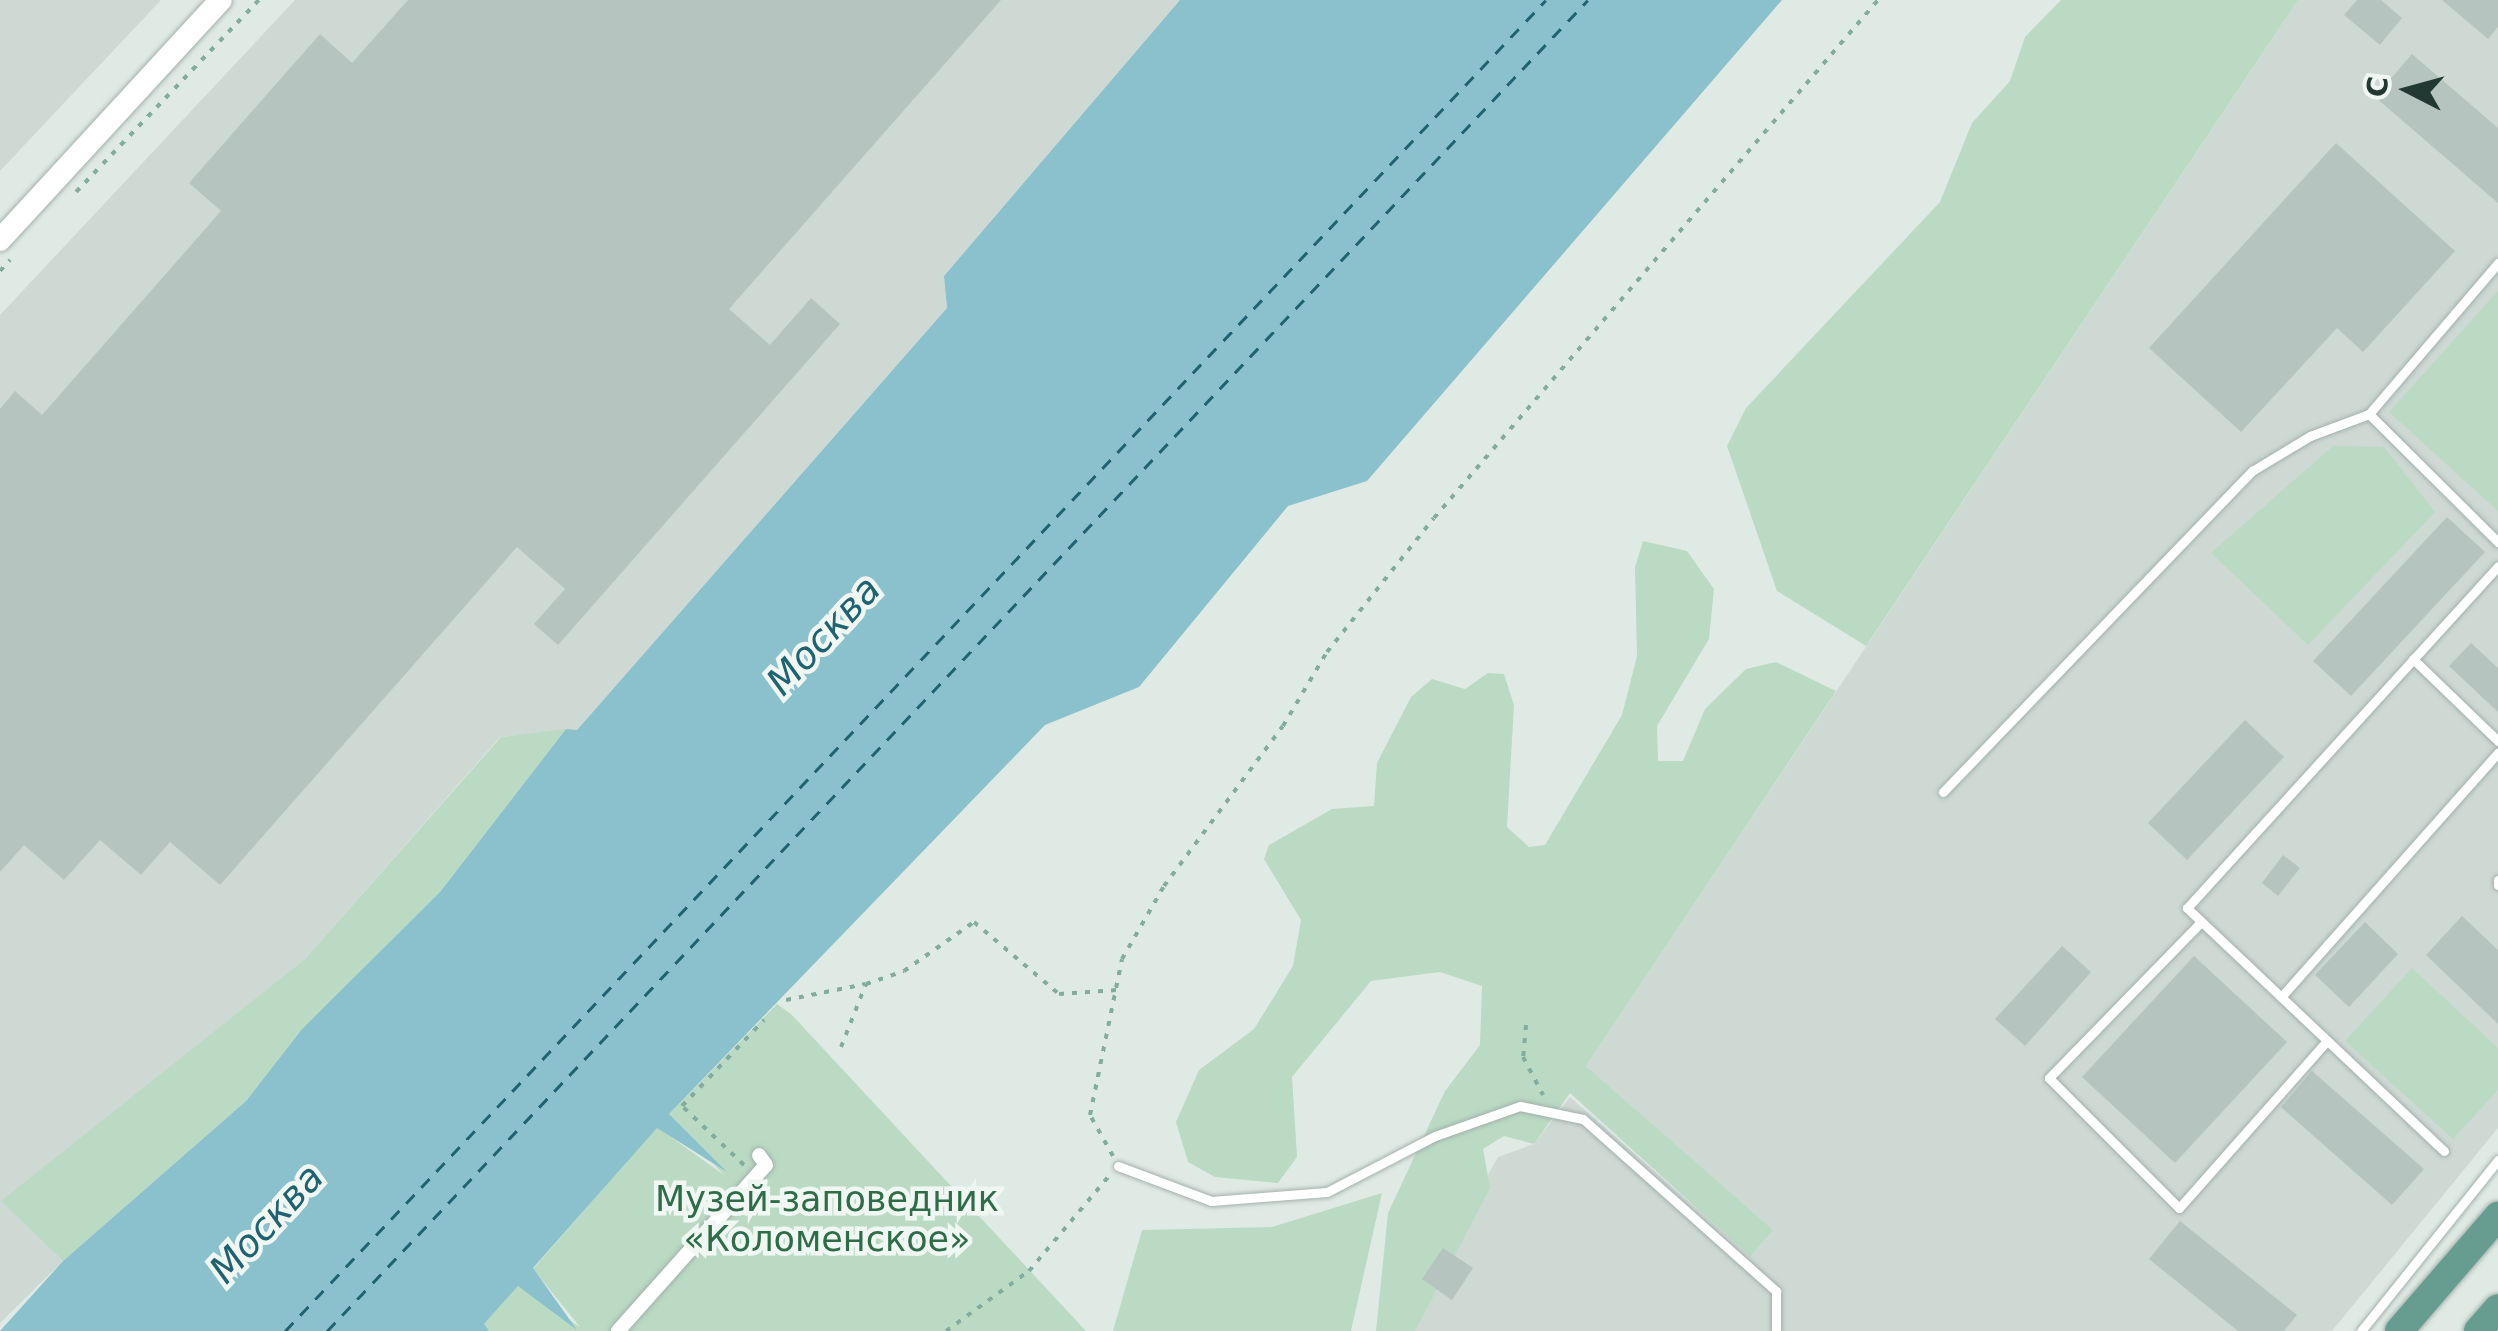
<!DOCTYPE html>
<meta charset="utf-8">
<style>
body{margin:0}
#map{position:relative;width:2498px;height:1331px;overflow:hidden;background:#e0eae5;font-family:"DejaVu Sans",sans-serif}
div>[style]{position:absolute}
.built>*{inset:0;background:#ced9d4}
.green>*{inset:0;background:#badac3}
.water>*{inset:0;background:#8ac1cc}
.ferry>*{height:2.5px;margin-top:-1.25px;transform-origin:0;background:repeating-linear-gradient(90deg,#206271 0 12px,transparent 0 22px)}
.building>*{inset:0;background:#b5c4be}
.path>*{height:4px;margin-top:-2px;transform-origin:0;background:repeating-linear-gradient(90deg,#82ac9f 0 5px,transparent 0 13px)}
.roads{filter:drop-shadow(0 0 2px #a3b1ac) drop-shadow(0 0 2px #a3b1ac)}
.service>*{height:9px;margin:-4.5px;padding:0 4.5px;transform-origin:4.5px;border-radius:4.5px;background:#fff}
.pedestrian>*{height:14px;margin:-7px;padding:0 7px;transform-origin:7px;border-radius:7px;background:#fff}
.tertiary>*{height:22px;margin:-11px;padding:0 11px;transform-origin:11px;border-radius:11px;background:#fff}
.primary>*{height:28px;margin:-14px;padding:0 14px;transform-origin:14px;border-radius:14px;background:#679d90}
span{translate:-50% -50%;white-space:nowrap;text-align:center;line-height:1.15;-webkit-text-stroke:9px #f0f7f3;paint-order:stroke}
.park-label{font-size:35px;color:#2e6d48}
.water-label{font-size:38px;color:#206271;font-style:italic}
.north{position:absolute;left:2358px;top:40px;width:100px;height:100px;-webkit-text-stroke:8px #f0f7f3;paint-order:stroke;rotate:276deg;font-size:28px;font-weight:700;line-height:40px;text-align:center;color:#223933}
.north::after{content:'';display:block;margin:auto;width:35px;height:45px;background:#223933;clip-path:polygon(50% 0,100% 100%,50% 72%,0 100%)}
</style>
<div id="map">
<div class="built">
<div style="clip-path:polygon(0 0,161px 0,0 171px)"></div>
<div style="clip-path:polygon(295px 0,1180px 0,944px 276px,947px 308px,577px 730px,500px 737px,305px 959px,2px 1201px,63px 1261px,0 1323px,0 315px)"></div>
<div style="clip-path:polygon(2298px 0,2498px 0,2498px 1128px,2332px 1331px,1399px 1331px,1498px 1157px,1534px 1144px,1570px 1097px,1750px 1255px,1772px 1230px,1586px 1066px)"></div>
</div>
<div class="green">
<div style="clip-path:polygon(2061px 0,2298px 0,1866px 646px,1777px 591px,1727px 446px,1746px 408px,1940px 202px,1972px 123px,2010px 81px,2025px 37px)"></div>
<div style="clip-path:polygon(2498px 291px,2498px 511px,2389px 412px)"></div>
<div style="clip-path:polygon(2333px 446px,2384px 447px,2435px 512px,2308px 645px,2211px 553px)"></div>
<div style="clip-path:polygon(1643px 541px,1687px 551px,1714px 589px,1709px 639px,1657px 726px,1658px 761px,1683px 761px,1705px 709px,1746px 669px,1776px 662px,1836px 691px,1586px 1066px,1773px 1230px,1750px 1256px,1570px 1093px,1534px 1144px,1504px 1136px,1483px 1149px,1490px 1188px,1415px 1331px,1376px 1331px,1388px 1213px,1445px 1091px,1480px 1045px,1482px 986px,1440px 972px,1371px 981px,1292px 1077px,1297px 1157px,1278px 1183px,1215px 1177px,1188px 1162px,1176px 1122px,1199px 1070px,1254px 1029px,1293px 966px,1301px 920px,1264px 859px,1269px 845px,1332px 809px,1374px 806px,1377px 763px,1411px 697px,1432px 679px,1465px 689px,1488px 673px,1504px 674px,1514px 705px,1507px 827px,1529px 847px,1545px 845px,1622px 715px,1637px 656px,1635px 567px)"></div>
<div style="clip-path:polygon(566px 729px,440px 892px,302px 1029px,246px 1101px,63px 1261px,1px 1201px,305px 959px,501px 737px)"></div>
<div style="clip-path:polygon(2412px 968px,2498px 1048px,2498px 1090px,2453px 1139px,2345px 1041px)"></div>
<div style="clip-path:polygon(777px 1004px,791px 1014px,1086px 1331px,489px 1331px,483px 1325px,518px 1286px,580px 1327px,533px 1269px,657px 1127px,724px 1175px,668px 1115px)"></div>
<div style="clip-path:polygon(1382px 1193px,1351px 1331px,1113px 1331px,1142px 1230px,1272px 1227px)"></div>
</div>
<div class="water">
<div style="clip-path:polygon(1180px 0,1782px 0,1367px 481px,1288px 506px,1139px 687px,1045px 725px,669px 1114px,727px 1172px,657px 1128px,533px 1268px,577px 1330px,518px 1286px,484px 1324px,489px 1331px,0 1331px,63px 1261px,246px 1101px,302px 1029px,440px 892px,566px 729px,577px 730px,947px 308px,944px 276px)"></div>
</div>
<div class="ferry">
<div style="left:285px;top:1331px;width:1833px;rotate:-46.55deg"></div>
<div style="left:327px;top:1331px;width:1833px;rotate:-46.55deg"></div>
</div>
<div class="building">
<div style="clip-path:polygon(408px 0,1001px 0,729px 309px,770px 345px,811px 298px,840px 324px,558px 645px,534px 624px,565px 589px,517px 547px,220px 885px,170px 842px,141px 875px,100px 840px,64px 880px,24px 845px,0 872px,0 409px,15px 391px,42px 415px,221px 211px,189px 183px,320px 34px,352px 63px)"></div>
<div style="clip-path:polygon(2357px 0,2381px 0,2402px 18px,2380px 45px,2344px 15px)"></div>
<div style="clip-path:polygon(2442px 0,2498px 0,2498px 27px,2488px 39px)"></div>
<div style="clip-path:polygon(2412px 54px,2498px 128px,2498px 203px,2375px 97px)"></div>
<div style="clip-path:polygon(2336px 143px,2455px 251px,2363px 352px,2337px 328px,2241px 432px,2149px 348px)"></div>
<div style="clip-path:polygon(2447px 517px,2485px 552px,2351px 696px,2313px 661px)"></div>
<div style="clip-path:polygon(2471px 643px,2498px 668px,2498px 712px,2449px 666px)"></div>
<div style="clip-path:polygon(2245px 720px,2284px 757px,2187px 860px,2148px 823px)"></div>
<div style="clip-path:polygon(2283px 855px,2300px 868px,2278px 896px,2262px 883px)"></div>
<div style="clip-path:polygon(2462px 916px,2498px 950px,2498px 1024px,2426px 955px)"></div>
<div style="clip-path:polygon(2365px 922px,2398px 954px,2349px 1007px,2315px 975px)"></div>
<div style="clip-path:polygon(2062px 946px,2091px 972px,2025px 1046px,1995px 1019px)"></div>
<div style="clip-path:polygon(2194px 956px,2287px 1042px,2175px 1163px,2082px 1077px)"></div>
<div style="clip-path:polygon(2312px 1071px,2424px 1169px,2392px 1205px,2281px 1107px)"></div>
<div style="clip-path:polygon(2180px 1221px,2297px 1315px,2284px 1331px,2238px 1331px,2149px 1259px)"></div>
<div style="clip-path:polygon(1443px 1248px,1473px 1268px,1452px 1300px,1422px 1279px)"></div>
</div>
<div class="path">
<div style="left:76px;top:192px;width:265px;rotate:-46.4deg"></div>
<div style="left:0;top:271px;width:15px;rotate:-48deg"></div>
<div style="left:786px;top:1000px;width:81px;rotate:-11.4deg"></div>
<div style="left:1526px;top:1025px;width:32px;rotate:95deg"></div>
<div style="left:1523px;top:1057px;width:43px;rotate:62.2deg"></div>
<div style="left:841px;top:1047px;width:68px;rotate:-68.4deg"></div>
<div style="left:866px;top:984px;width:40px;rotate:-18.9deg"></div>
<div style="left:904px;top:971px;width:85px;rotate:-35deg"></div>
<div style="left:974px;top:922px;width:111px;rotate:40.3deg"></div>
<div style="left:1059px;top:994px;width:58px;rotate:-3.9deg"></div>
<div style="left:1113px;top:1156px;width:47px;rotate:-119.3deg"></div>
<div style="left:1090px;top:1115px;width:159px;rotate:-78.4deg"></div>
<div style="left:1122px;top:959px;width:84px;rotate:-60.1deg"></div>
<div style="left:1164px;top:886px;width:199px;rotate:-53.4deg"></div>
<div style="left:1283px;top:726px;width:86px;rotate:-59.3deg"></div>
<div style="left:1327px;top:652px;width:171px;rotate:-51.4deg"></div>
<div style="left:1434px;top:518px;width:682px;rotate:-49.4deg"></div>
<div style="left:744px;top:1165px;width:86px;rotate:-136.4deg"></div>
<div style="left:682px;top:1106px;width:119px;rotate:-46.4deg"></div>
<div style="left:946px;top:1331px;width:102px;rotate:-35.9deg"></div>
<div style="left:1029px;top:1271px;width:124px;rotate:-49.9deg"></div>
</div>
<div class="roads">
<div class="service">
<div style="left:2369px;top:414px;width:199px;rotate:-49.5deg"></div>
<div style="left:2413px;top:659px;width:118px;rotate:44deg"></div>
<div style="left:1943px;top:792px;width:446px;rotate:-46.1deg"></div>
<div style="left:2252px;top:471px;width:68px;rotate:-31.1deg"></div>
<div style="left:2310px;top:436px;width:63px;rotate:-20.4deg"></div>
<div style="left:2369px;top:414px;width:182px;rotate:44.8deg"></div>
<div style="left:2498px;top:880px;width:5px;rotate:90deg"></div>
<div style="left:2201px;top:922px;width:218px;rotate:134.3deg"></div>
<div style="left:2049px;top:1078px;width:184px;rotate:45deg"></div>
<div style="left:2179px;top:1208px;width:223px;rotate:-48.5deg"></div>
<div style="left:2281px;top:997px;width:327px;rotate:-48.4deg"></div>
<div style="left:2444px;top:1151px;width:354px;rotate:-136.6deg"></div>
<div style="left:2187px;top:908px;width:462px;rotate:-47.7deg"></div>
<div style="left:1118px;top:1166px;width:99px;rotate:20.6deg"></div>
<div style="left:1211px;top:1201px;width:116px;rotate:-4.4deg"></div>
<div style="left:1327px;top:1192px;width:122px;rotate:-27.4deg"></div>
<div style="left:1435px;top:1136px;width:90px;rotate:-19.4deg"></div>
<div style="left:1520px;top:1106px;width:64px;rotate:11.7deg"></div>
<div style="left:1583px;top:1119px;width:259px;rotate:41.7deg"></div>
<div style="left:1776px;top:1291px;width:40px;rotate:90deg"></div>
<div style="left:2361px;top:1331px;width:219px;rotate:-51.3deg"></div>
</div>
<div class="pedestrian">
<div style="left:618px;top:1331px;width:222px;rotate:-48.3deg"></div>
<div style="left:766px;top:1165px;width:12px;rotate:-125deg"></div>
</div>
<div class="tertiary">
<div style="left:0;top:240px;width:326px;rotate:-47.4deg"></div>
</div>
<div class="primary">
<div style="left:2399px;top:1331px;width:152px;rotate:-49.3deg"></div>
<div style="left:2478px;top:1331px;width:30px;rotate:-49deg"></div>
</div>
</div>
<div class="park-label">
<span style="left:827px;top:1219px">Музей-заповедник<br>«Коломенское»</span>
</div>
<div class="water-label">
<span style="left:824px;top:636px;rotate:-47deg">Москва</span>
<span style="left:267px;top:1224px;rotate:-47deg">Москва</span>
</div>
<div class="north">С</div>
</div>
